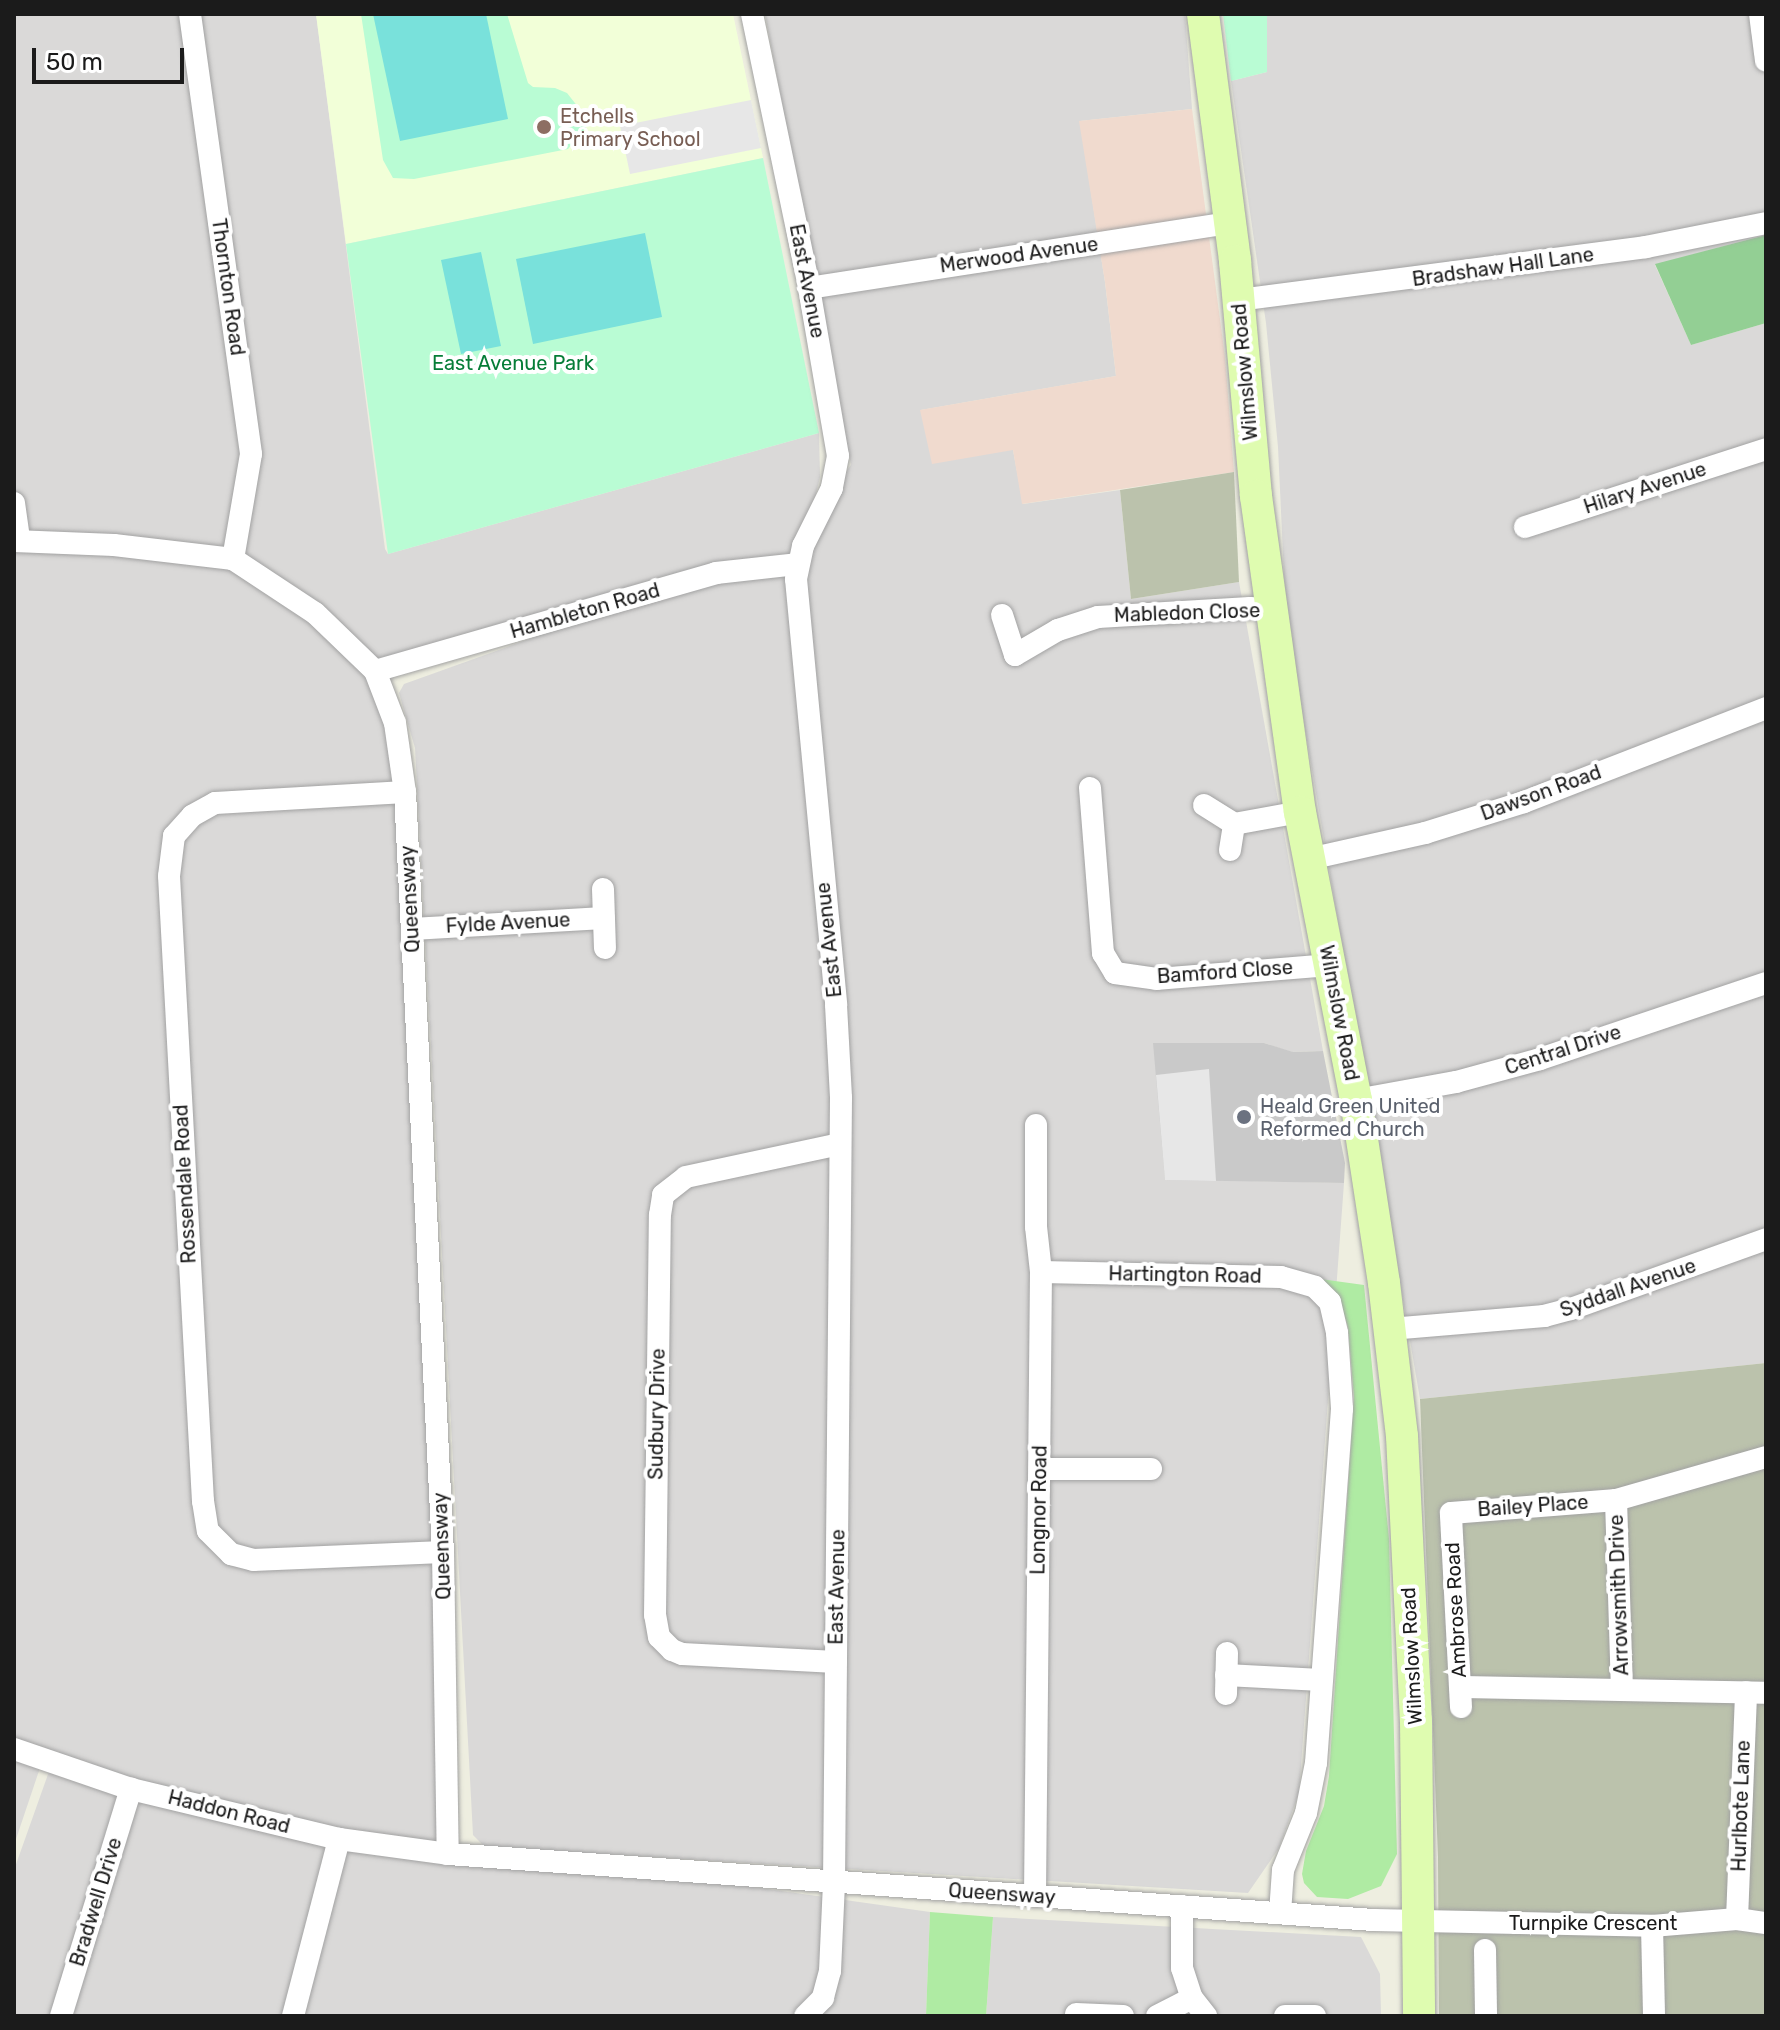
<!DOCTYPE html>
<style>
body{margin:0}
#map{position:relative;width:1780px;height:2030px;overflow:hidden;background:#eeeee0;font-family:Rubik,sans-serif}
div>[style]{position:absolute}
.residential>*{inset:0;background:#dad9d8}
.commercial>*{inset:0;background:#f0dace}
.education>*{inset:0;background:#f2ffd8}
.religious>*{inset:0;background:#c9c9c9}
.construction>*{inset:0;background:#bbc2ac}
.grass>*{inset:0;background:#afeba3}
.forest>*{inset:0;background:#93cf94}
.park>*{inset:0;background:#b9fcd4}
.pitch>*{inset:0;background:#79e1db}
.parking>*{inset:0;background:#e7e7e7}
.roads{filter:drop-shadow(0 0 2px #a2a2a2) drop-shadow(0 0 2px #a2a2a2)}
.minor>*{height:22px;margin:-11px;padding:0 11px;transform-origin:11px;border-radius:11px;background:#fff}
.secondary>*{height:32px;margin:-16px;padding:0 16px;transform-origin:16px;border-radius:16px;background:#dffcb0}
.dots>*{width:22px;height:22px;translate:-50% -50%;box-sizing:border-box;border:4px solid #fff;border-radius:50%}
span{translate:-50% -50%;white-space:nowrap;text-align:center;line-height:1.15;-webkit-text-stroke:8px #fff;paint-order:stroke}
.education-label{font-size:20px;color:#785e54}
.left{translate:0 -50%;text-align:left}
.street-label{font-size:20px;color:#1b1b1b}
.park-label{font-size:20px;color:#067d37}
.worship-label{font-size:20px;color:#5b616d}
.frame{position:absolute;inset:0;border:16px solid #1b1b1b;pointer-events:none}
.scale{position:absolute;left:32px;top:48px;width:152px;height:36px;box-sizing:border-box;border:4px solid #1b1b1b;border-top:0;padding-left:10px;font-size:24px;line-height:28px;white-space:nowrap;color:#1b1b1b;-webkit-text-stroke:6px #fff;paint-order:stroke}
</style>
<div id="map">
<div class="residential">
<div style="clip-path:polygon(14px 14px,316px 14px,385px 549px,388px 554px,819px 433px,820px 477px,810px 519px,851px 465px,765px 14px,1185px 14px,1192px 109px,1080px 121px,1105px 282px,1116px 376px,921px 410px,1013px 450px,1023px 504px,1120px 490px,1131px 599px,1239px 582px,1323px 1051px,1292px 1052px,1264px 1043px,1154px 1043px,1165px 1179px,1344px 1183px,1299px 1793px,1279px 1848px,1248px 1893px,485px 1847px,473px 1835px,415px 748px,399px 693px,404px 684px,582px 620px,376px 671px,405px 792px,448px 1844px,930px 1912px,926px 2016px,14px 2016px,14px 1870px,52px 1763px,43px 1759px,14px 1845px)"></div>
<div style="clip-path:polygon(1267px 14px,1766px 14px,1766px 235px,1655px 265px,1691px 345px,1766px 323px,1766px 1363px,1420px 1399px,1286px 618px,1278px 447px,1266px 323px,1231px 81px,1267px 72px)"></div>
<div style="clip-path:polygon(993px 1917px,1361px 1937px,1380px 1974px,1381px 2016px,986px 2016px)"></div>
</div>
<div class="commercial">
<div style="clip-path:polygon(1192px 109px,1225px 357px,1234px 472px,1022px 504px,1013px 450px,932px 464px,920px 410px,1116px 376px,1105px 282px,1079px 121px)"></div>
</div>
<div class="education">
<div style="clip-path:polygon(316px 14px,733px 14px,763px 158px,346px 244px)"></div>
</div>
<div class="religious">
<div style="clip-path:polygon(1153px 1043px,1264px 1043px,1293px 1052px,1323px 1051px,1345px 1163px,1344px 1183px,1165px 1180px)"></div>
</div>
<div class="construction">
<div style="clip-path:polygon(1234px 472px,1239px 582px,1131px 599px,1120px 490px)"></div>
<div style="clip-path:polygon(1766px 1363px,1766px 2016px,1439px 2016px,1438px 1857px,1420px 1399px)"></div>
</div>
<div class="grass">
<div style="clip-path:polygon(1313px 1278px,1364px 1285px,1389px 1539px,1397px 1854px,1381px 1886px,1348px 1899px,1317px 1897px,1304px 1883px,1302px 1874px,1306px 1851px,1324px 1806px,1329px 1776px,1354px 1397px,1348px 1327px,1342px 1308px)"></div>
<div style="clip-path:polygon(930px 1912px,993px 1917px,986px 2016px,926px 2016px)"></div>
</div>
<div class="forest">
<div style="clip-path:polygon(1766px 235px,1766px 323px,1691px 345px,1655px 264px)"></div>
</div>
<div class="park">
<div style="clip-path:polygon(361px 14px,507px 14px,528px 83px,533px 87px,555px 88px,567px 93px,586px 117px,586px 128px,568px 149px,414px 179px,393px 178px,383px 160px)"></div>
<div style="clip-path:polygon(1223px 14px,1267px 14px,1267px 72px,1231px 81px)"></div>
<div style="clip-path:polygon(763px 158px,819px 433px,388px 554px,346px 244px)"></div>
</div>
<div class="pitch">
<div style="clip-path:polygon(373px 14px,486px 14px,508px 119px,400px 141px)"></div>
<div style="clip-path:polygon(645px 233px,662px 317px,533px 344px,516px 259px)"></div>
<div style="clip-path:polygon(481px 252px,501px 346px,461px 354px,441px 260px)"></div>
</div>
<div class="parking">
<div style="clip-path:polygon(751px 100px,761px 148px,630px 174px,620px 126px)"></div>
<div style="clip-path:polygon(1209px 1069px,1216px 1181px,1165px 1180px,1156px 1075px)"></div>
</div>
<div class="roads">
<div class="minor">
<div style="left:190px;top:14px;width:444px;rotate:82.1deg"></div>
<div style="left:251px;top:454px;width:107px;rotate:99.7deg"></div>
<div style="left:752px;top:14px;width:280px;rotate:78.2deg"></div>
<div style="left:809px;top:288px;width:170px;rotate:80.2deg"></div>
<div style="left:838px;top:456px;width:33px;rotate:101deg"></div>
<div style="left:832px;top:488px;width:65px;rotate:116.6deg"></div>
<div style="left:803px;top:546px;width:34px;rotate:102deg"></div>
<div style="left:796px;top:579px;width:428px;rotate:84.6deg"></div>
<div style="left:836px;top:1005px;width:93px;rotate:86.9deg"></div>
<div style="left:841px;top:1098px;width:785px;rotate:90.51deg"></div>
<div style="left:834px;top:1883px;width:88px;rotate:92.6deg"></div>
<div style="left:830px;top:1971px;width:28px;rotate:105deg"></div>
<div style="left:823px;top:1998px;width:25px;rotate:135deg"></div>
<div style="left:1760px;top:14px;width:47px;rotate:82.7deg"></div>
<div style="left:809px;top:288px;width:426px;rotate:-8.8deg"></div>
<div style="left:1239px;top:300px;width:410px;rotate:-7.4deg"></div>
<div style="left:1646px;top:247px;width:122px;rotate:-11.3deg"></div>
<div style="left:14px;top:503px;width:37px;rotate:82deg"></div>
<div style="left:1525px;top:527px;width:253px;rotate:-17.9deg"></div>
<div style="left:14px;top:541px;width:100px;rotate:2.3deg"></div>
<div style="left:114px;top:545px;width:120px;rotate:6.7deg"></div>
<div style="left:233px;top:559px;width:98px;rotate:33.4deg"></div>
<div style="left:315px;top:613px;width:83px;rotate:44deg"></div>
<div style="left:375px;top:671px;width:56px;rotate:69deg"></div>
<div style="left:395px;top:723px;width:70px;rotate:81.8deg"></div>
<div style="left:405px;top:792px;width:761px;rotate:87.14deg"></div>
<div style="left:443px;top:1552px;width:302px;rotate:89.1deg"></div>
<div style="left:448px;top:1854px;width:928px;rotate:4.08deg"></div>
<div style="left:1374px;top:1920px;width:278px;rotate:1.2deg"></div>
<div style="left:1652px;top:1926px;width:85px;rotate:-4.7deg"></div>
<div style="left:1737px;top:1919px;width:29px;rotate:8deg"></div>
<div style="left:1002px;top:615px;width:42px;rotate:72deg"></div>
<div style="left:1015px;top:655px;width:50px;rotate:-30.2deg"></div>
<div style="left:1058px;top:630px;width:42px;rotate:-18deg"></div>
<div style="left:1098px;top:617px;width:152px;rotate:-3.4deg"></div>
<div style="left:1250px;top:608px;width:22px;rotate:5deg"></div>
<div style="left:375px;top:671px;width:355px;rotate:-16deg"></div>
<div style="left:716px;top:573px;width:81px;rotate:-6.3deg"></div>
<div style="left:1090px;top:788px;width:166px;rotate:85.5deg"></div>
<div style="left:1103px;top:953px;width:23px;rotate:59deg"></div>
<div style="left:1115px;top:973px;width:42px;rotate:8.1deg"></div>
<div style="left:1157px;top:979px;width:175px;rotate:-4.6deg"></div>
<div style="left:405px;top:792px;width:190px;rotate:176.7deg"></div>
<div style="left:215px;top:803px;width:26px;rotate:151deg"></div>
<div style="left:192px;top:816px;width:27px;rotate:132deg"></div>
<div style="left:174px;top:836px;width:40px;rotate:97.1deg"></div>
<div style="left:169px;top:876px;width:626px;rotate:86.89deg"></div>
<div style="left:203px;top:1501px;width:30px;rotate:81deg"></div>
<div style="left:208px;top:1531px;width:33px;rotate:45deg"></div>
<div style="left:231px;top:1554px;width:23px;rotate:15deg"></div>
<div style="left:253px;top:1560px;width:190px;rotate:-2.4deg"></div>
<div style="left:1204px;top:805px;width:36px;rotate:32deg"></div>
<div style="left:1234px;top:824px;width:67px;rotate:-10.3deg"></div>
<div style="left:1230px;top:850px;width:26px;rotate:-81deg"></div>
<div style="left:1309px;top:859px;width:119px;rotate:-12.6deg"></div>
<div style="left:1425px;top:833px;width:104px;rotate:-17.4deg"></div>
<div style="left:1524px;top:802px;width:260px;rotate:-21.2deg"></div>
<div style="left:603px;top:889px;width:59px;rotate:88.1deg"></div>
<div style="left:412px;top:929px;width:192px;rotate:-3.3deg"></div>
<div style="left:1356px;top:1100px;width:102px;rotate:-10.2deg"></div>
<div style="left:1456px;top:1082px;width:87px;rotate:-15.3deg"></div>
<div style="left:1540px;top:1059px;width:238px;rotate:-18.6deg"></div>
<div style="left:1041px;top:1272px;width:240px;rotate:1.2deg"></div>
<div style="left:1281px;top:1277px;width:35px;rotate:16deg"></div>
<div style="left:1315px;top:1287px;width:21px;rotate:45deg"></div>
<div style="left:1330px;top:1302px;width:32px;rotate:77deg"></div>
<div style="left:1337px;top:1333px;width:76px;rotate:86.2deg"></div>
<div style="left:1342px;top:1409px;width:355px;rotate:94.2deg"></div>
<div style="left:1316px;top:1763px;width:51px;rotate:101.3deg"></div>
<div style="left:1306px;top:1813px;width:61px;rotate:112deg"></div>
<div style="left:1283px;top:1870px;width:43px;rotate:94deg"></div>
<div style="left:1390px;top:1329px;width:155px;rotate:-4.8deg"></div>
<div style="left:1544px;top:1316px;width:28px;rotate:-15deg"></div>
<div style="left:1571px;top:1309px;width:207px;rotate:-19.7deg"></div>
<div style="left:1040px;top:1469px;width:111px"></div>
<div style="left:1616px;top:1500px;width:190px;rotate:88.2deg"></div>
<div style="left:836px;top:1662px;width:154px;rotate:-177deg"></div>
<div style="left:682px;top:1654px;width:11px;rotate:-158deg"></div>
<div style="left:672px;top:1650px;width:18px;rotate:-135deg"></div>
<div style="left:659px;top:1637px;width:22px;rotate:-100deg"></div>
<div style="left:655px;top:1615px;width:400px;rotate:-89.3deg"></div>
<div style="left:660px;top:1215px;width:20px;rotate:-81deg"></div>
<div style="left:663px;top:1195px;width:29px;rotate:-38deg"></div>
<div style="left:686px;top:1177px;width:157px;rotate:-12.1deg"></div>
<div style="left:1226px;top:1675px;width:95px;rotate:3deg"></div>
<div style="left:1461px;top:1687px;width:305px;rotate:1.1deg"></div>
<div style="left:1226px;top:1694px;width:41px;rotate:-88.6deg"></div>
<div style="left:1461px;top:1707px;width:194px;rotate:-93deg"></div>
<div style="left:1451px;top:1513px;width:166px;rotate:-4.5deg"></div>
<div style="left:1616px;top:1500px;width:156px;rotate:-16deg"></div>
<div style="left:14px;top:1749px;width:124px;rotate:18.9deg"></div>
<div style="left:131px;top:1789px;width:214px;rotate:13.5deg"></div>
<div style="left:339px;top:1839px;width:110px;rotate:7.8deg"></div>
<div style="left:1035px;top:1896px;width:624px;rotate:-89.45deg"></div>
<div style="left:1041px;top:1272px;width:45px;rotate:-96.3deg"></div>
<div style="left:1036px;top:1227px;width:102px;rotate:-90deg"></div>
<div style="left:1182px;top:1906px;width:62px;rotate:90deg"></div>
<div style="left:1182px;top:1968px;width:32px;rotate:72deg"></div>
<div style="left:1192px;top:1998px;width:23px;rotate:52deg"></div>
<div style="left:1737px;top:1919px;width:227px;rotate:-87.7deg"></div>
<div style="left:1652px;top:1926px;width:90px;rotate:88.7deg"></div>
<div style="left:1485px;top:1950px;width:66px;rotate:89.1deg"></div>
<div style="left:1076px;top:2014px;width:47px;rotate:2.4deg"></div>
<div style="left:61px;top:2016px;width:238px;rotate:-72.9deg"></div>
<div style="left:293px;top:2016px;width:183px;rotate:-75.4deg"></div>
<div style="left:1157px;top:2016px;width:39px;rotate:-27deg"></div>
<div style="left:1285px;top:2016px;width:30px"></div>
</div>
<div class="secondary">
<div style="left:1203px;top:14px;width:249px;rotate:82.6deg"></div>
<div style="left:1235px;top:261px;width:236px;rotate:84.9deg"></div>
<div style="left:1256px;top:496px;width:319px;rotate:82.1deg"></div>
<div style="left:1300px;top:812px;width:293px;rotate:79deg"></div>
<div style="left:1356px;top:1100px;width:185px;rotate:81.3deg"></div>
<div style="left:1384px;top:1283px;width:154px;rotate:83.3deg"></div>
<div style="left:1402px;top:1436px;width:285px;rotate:87.2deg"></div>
<div style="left:1416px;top:1721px;width:295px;rotate:89.4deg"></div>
</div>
</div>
<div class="dots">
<div style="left:544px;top:127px;background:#8d6e63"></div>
<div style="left:1244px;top:1117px;background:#6b7280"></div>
</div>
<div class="education-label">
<span class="left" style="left:560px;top:128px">Etchells<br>Primary School</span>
</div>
<div class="street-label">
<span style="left:1019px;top:255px;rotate:-8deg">Merwood Avenue</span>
<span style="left:1503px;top:267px;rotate:-8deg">Bradshaw Hall Lane</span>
<span style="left:807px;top:281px;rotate:79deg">East Avenue</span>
<span style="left:228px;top:287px;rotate:82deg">Thornton Road</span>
<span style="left:1245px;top:372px;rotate:-95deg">Wilmslow Road</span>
<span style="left:1645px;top:488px;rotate:-18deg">Hilary Avenue</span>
<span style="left:585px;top:611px;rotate:-16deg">Hambleton Road</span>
<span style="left:1187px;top:613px;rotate:-2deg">Mabledon Close</span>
<span style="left:1541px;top:793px;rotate:-20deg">Dawson Road</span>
<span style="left:410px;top:899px;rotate:-93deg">Queensway</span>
<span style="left:508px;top:923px;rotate:-3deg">Fylde Avenue</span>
<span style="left:829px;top:940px;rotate:-96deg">East Avenue</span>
<span style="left:1225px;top:972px;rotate:-4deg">Bamford Close</span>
<span style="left:1339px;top:1013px;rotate:79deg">Wilmslow Road</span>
<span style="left:1563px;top:1050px;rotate:-18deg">Central Drive</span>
<span style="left:185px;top:1184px;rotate:-93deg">Rossendale Road</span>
<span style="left:1185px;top:1275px;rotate:1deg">Hartington Road</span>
<span style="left:1628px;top:1288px;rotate:-19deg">Syddall Avenue</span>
<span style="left:657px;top:1414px;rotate:-89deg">Sudbury Drive</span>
<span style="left:1533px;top:1506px;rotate:-4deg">Bailey Place</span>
<span style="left:1039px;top:1510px;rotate:-89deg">Longnor Road</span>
<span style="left:442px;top:1546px;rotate:-92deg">Queensway</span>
<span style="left:837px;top:1587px;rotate:-89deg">East Avenue</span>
<span style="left:1619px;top:1595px;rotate:-92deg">Arrowsmith Drive</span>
<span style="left:1456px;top:1610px;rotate:-93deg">Ambrose Road</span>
<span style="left:1412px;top:1656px;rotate:-93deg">Wilmslow Road</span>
<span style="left:1741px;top:1806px;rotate:-88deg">Hurlbote Lane</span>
<span style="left:229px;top:1812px;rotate:14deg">Haddon Road</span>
<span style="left:1002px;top:1894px;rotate:4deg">Queensway</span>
<span style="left:96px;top:1902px;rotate:-73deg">Bradwell Drive</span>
<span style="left:1593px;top:1923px">Turnpike Crescent</span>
</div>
<div class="park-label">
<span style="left:513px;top:363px">East Avenue Park</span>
</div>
<div class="worship-label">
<span class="left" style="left:1260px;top:1118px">Heald Green United<br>Reformed Church</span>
</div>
<div class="frame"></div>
<div class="scale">50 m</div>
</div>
